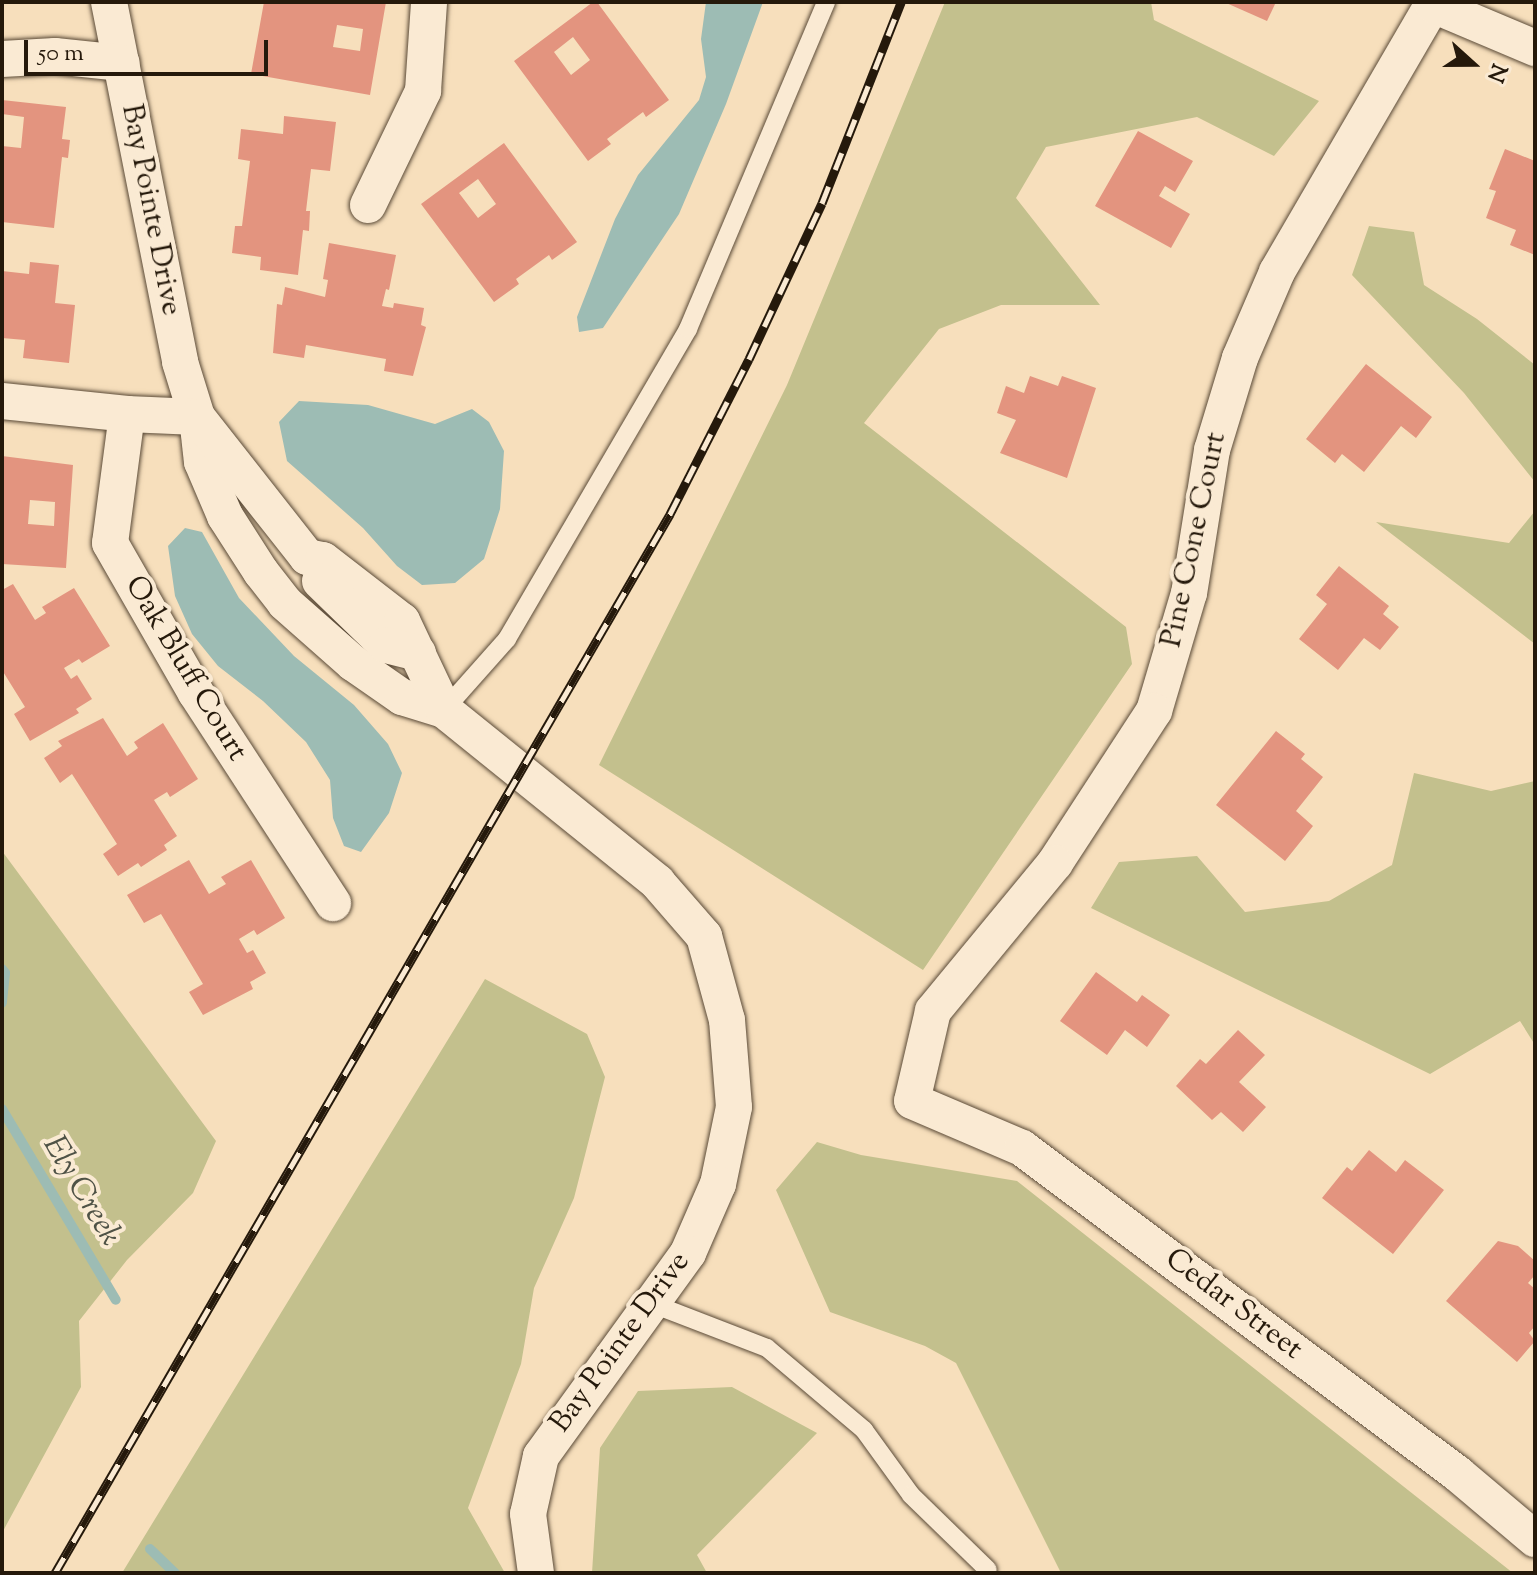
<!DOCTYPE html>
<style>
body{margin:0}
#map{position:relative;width:1537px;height:1575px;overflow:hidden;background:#f7dfbc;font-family:"Sorts Mill Goudy",serif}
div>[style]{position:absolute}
.green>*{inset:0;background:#c3c08d}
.water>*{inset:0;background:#9dbcb4}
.stream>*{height:10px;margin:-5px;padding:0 5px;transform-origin:5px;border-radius:5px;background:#9dbcb4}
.building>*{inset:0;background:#e3947f}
.roads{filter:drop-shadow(0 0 2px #5a4a37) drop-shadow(0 0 2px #5a4a37)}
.lane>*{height:18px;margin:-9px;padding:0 9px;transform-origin:9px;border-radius:9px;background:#faead3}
.street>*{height:36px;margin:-18px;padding:0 18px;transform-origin:18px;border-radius:18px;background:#faead3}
.rail>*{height:9px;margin-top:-4.5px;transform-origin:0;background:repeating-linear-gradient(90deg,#faead3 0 18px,#25190b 0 36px);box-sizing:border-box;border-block:2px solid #25190b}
span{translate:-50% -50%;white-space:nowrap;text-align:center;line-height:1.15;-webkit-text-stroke:8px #faead3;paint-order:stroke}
.street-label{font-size:30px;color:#25190b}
.water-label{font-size:32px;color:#4f5246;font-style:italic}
.frame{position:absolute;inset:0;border:4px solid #25190b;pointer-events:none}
.north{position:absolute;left:1433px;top:24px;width:80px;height:80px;-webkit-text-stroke:6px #faead3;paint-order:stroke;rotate:111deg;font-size:22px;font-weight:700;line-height:32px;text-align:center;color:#25190b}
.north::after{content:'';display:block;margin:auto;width:28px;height:36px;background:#25190b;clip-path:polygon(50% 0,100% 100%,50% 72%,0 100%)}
.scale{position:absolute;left:24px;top:40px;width:244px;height:36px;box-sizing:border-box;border:4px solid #25190b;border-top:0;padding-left:10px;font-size:24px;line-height:28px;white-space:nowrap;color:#25190b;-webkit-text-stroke:6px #faead3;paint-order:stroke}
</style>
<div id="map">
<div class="green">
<div style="clip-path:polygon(945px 2px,1151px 2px,1154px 20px,1319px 101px,1274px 156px,1197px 117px,1046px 147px,1016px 198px,1100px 305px,1001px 305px,939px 329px,864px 423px,1126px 627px,1132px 664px,923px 970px,599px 765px,787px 385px)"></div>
<div style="clip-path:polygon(1369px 226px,1414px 232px,1424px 285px,1477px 319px,1535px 365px,1535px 482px,1464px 393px,1352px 275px)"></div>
<div style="clip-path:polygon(1535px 511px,1535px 644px,1376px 522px,1509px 543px)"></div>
<div style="clip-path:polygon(1414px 773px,1491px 791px,1535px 781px,1535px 1045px,1520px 1021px,1430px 1074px,1091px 908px,1119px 862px,1197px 856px,1245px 912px,1329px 901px,1392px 865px)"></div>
<div style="clip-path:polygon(2px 851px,216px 1141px,193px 1193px,127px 1260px,79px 1321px,81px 1387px,2px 1533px)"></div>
<div style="clip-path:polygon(485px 979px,587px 1034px,605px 1077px,574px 1198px,534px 1288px,521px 1364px,468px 1508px,505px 1573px,122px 1573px)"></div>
<div style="clip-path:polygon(817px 1142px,861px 1155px,1017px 1181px,1513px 1573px,1061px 1573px,956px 1363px,925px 1346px,830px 1312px,776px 1190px)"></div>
<div style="clip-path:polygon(732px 1387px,817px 1433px,697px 1555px,707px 1573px,592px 1573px,600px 1448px,638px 1391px)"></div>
</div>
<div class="water">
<div style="clip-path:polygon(706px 2px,763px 2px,726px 104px,679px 214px,603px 328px,579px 332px,577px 317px,615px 219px,638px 175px,699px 100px,706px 77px,701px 39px)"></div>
<div style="clip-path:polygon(299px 401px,368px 405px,435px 424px,472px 409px,489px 422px,504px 451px,500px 509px,484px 559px,455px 583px,422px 585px,397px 566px,363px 528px,287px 461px,279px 422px)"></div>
<div style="clip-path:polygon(185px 528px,202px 532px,239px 598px,294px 656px,354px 705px,388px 744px,402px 773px,389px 813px,361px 852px,344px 846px,333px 818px,330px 780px,306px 742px,263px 701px,218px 666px,192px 634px,175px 596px,168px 546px)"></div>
</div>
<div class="stream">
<div style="left:2px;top:969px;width:5px;rotate:53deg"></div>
<div style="left:5px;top:973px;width:30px;rotate:96deg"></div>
<div style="left:2px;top:1109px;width:222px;rotate:59.2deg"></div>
<div style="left:150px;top:1549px;width:35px;rotate:44deg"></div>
</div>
<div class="building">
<div style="clip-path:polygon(evenodd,264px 2px,386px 2px,370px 95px,251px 74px,264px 2px,337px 25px,363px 29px,360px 51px,333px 47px,337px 25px)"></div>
<div style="clip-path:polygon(evenodd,593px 2px,597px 2px,669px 100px,646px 117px,643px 112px,607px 139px,611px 144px,588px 161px,514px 61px,593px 2px,573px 37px,590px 60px,571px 75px,554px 52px,573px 37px)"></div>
<div style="clip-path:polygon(1224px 2px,1276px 2px,1267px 21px)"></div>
<div style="clip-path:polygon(2px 100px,66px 107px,62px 139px,70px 140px,68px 158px,62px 157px,54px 228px,2px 222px,2px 146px,21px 148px,24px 117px,2px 114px)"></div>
<div style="clip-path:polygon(284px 116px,336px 122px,330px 171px,311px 169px,306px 211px,310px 211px,309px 231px,303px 230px,298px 275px,260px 270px,261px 257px,232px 253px,235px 226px,242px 226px,250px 161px,238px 159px,241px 129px,283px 134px)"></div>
<div style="clip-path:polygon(1138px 131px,1193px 161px,1175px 192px,1165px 186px,1159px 196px,1190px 214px,1171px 248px,1095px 206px)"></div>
<div style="clip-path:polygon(evenodd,504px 143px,577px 242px,552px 260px,549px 255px,516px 279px,519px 284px,494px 302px,421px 204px,504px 143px,478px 179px,496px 204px,478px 218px,459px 193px,478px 179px)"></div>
<div style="clip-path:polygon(1505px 149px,1535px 161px,1535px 255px,1510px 245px,1516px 230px,1486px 218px,1496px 191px,1489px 189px)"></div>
<div style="clip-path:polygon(329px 243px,396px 255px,389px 290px,386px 289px,382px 306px,393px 308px,394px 303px,424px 308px,421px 325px,426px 327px,413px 376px,384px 371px,386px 359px,306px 345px,304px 358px,273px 353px,277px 304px,282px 305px,285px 287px,325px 297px,328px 280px,323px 279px)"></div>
<div style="clip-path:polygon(30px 262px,59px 265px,55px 303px,75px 305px,69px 363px,23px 358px,25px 340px,2px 338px,2px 271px,29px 274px)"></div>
<div style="clip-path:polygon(1366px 364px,1432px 417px,1416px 438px,1401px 426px,1364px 472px,1342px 454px,1335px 463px,1306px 439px)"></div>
<div style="clip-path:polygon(1030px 376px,1058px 386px,1062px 376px,1096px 388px,1067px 478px,1000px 453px,1016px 420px,997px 413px,1006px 386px,1024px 393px)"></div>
<div style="clip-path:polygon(evenodd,2px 456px,73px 465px,66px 568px,2px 564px,2px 456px,30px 500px,55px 502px,54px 526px,28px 524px,30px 500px)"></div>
<div style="clip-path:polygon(1339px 566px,1389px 606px,1383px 614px,1399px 627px,1380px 650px,1364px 638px,1338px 670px,1299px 639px,1327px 604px,1316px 595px)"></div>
<div style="clip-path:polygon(13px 584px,35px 620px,46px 613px,42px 607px,74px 588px,110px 646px,82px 663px,79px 659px,64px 668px,71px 679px,77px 675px,92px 699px,76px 709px,79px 713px,30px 741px,14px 714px,25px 707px,2px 670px,2px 590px)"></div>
<div style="clip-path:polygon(103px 718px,127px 756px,138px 748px,134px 742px,163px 723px,198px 779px,170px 797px,167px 792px,154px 800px,177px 836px,164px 845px,167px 850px,141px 867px,138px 863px,118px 876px,103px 854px,117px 844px,72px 774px,60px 783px,44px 758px,62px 746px,58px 741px)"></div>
<div style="clip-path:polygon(1276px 731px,1305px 754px,1301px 759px,1323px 777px,1296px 811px,1313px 826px,1285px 861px,1216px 805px)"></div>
<div style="clip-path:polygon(189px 860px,209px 894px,226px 884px,221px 877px,251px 860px,285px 918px,257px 935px,254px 930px,239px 939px,247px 953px,253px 950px,266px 973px,250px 982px,253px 989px,203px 1015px,189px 992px,203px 984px,161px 914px,144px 923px,127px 895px)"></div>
<div style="clip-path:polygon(1096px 972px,1137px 1002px,1142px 995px,1170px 1015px,1147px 1047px,1125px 1030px,1107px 1055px,1060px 1021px)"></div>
<div style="clip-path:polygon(1238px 1030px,1265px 1055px,1239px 1082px,1266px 1107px,1243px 1132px,1221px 1112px,1212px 1120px,1176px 1086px,1200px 1059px,1206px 1064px)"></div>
<div style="clip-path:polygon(1369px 1150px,1396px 1172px,1405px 1160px,1444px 1190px,1393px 1254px,1322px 1198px,1347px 1167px,1352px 1171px)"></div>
<div style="clip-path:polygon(1498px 1241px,1518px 1246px,1535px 1261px,1535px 1275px,1528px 1283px,1535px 1289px,1535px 1326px,1529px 1333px,1535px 1341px,1517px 1362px,1446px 1301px)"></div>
</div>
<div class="roads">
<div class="lane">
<div style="left:444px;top:710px;width:95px;rotate:-48.4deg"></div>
<div style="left:507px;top:639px;width:359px;rotate:-59.7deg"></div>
<div style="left:688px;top:329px;width:355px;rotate:-67.1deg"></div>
<div style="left:653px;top:1304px;width:122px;rotate:21.1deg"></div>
<div style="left:767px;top:1348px;width:127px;rotate:40.2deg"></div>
<div style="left:864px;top:1430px;width:80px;rotate:54.1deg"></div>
<div style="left:911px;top:1495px;width:107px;rotate:44.2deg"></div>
</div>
<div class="street">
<div style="left:109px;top:2px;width:367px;rotate:78.8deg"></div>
<div style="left:180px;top:362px;width:58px;rotate:72.8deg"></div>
<div style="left:197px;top:417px;width:45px;rotate:83.7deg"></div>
<div style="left:202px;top:462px;width:59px;rotate:66.9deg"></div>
<div style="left:225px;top:516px;width:67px;rotate:57.3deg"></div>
<div style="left:261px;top:572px;width:39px;rotate:52deg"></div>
<div style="left:285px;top:603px;width:91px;rotate:41.4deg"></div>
<div style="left:353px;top:663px;width:60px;rotate:34.8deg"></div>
<div style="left:402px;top:697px;width:44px;rotate:17.2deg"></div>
<div style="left:444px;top:710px;width:274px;rotate:38.9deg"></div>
<div style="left:657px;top:882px;width:72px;rotate:49deg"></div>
<div style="left:704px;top:936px;width:87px;rotate:74.7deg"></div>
<div style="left:727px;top:1020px;width:87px;rotate:85.4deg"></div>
<div style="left:734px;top:1107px;width:79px;rotate:101.7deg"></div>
<div style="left:718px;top:1184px;width:75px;rotate:113.5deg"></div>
<div style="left:688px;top:1253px;width:251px;rotate:125.9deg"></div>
<div style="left:541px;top:1456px;width:59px;rotate:102.6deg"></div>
<div style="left:528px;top:1514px;width:60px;rotate:82.3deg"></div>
<div style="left:1434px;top:2px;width:312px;rotate:120.2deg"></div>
<div style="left:1277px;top:272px;width:94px;rotate:113.3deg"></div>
<div style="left:1240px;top:358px;width:96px;rotate:106.9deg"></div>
<div style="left:1212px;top:450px;width:145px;rotate:99.1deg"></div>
<div style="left:1189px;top:593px;width:123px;rotate:106.5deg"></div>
<div style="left:1154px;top:711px;width:181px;rotate:123.1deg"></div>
<div style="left:1055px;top:863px;width:192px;rotate:129.5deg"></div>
<div style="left:933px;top:1011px;width:92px;rotate:103.1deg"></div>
<div style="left:912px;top:1101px;width:120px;rotate:23.1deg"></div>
<div style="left:1022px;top:1148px;width:544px;rotate:36.79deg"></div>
<div style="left:1458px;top:1474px;width:101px;rotate:40.2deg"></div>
<div style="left:1433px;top:5px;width:111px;rotate:22.9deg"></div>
<div style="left:2px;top:59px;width:53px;rotate:-3.2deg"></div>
<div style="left:55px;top:56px;width:67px;rotate:6deg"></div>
<div style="left:368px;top:205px;width:127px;rotate:-64.2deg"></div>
<div style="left:423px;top:91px;width:89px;rotate:-86.1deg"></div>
<div style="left:2px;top:401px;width:126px;rotate:5.9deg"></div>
<div style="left:197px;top:417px;width:70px;rotate:-177.5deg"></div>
<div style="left:127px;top:414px;width:130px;rotate:97.5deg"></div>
<div style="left:110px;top:543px;width:173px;rotate:60.2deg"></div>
<div style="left:196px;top:693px;width:251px;rotate:56.9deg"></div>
<div style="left:197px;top:417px;width:178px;rotate:51.8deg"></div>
<div style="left:307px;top:557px;width:16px;rotate:11deg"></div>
<div style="left:323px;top:560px;width:100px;rotate:37.7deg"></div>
<div style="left:402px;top:621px;width:98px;rotate:64.7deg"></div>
<div style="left:320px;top:581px;width:92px;rotate:44.1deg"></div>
<div style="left:386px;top:645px;width:33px;rotate:14deg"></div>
</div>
</div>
<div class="rail">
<div style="left:55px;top:1573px;width:1225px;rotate:-59.85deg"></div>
<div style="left:670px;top:514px;width:174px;rotate:-63deg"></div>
<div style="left:749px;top:359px;width:172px;rotate:-64.9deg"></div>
<div style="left:822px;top:203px;width:216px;rotate:-68.5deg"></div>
</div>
<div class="street-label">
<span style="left:150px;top:210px;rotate:79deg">Bay Pointe Drive</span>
<span style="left:1195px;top:540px;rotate:-78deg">Pine Cone Court</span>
<span style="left:185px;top:669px;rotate:59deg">Oak Bluff Court</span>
<span style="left:1233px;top:1305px;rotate:37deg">Cedar Street</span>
<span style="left:621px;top:1343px;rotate:-54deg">Bay Pointe Drive</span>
</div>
<div class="water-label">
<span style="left:81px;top:1191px;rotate:59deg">Ely Creek</span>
</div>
<div class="frame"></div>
<div class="north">N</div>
<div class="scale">50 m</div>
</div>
